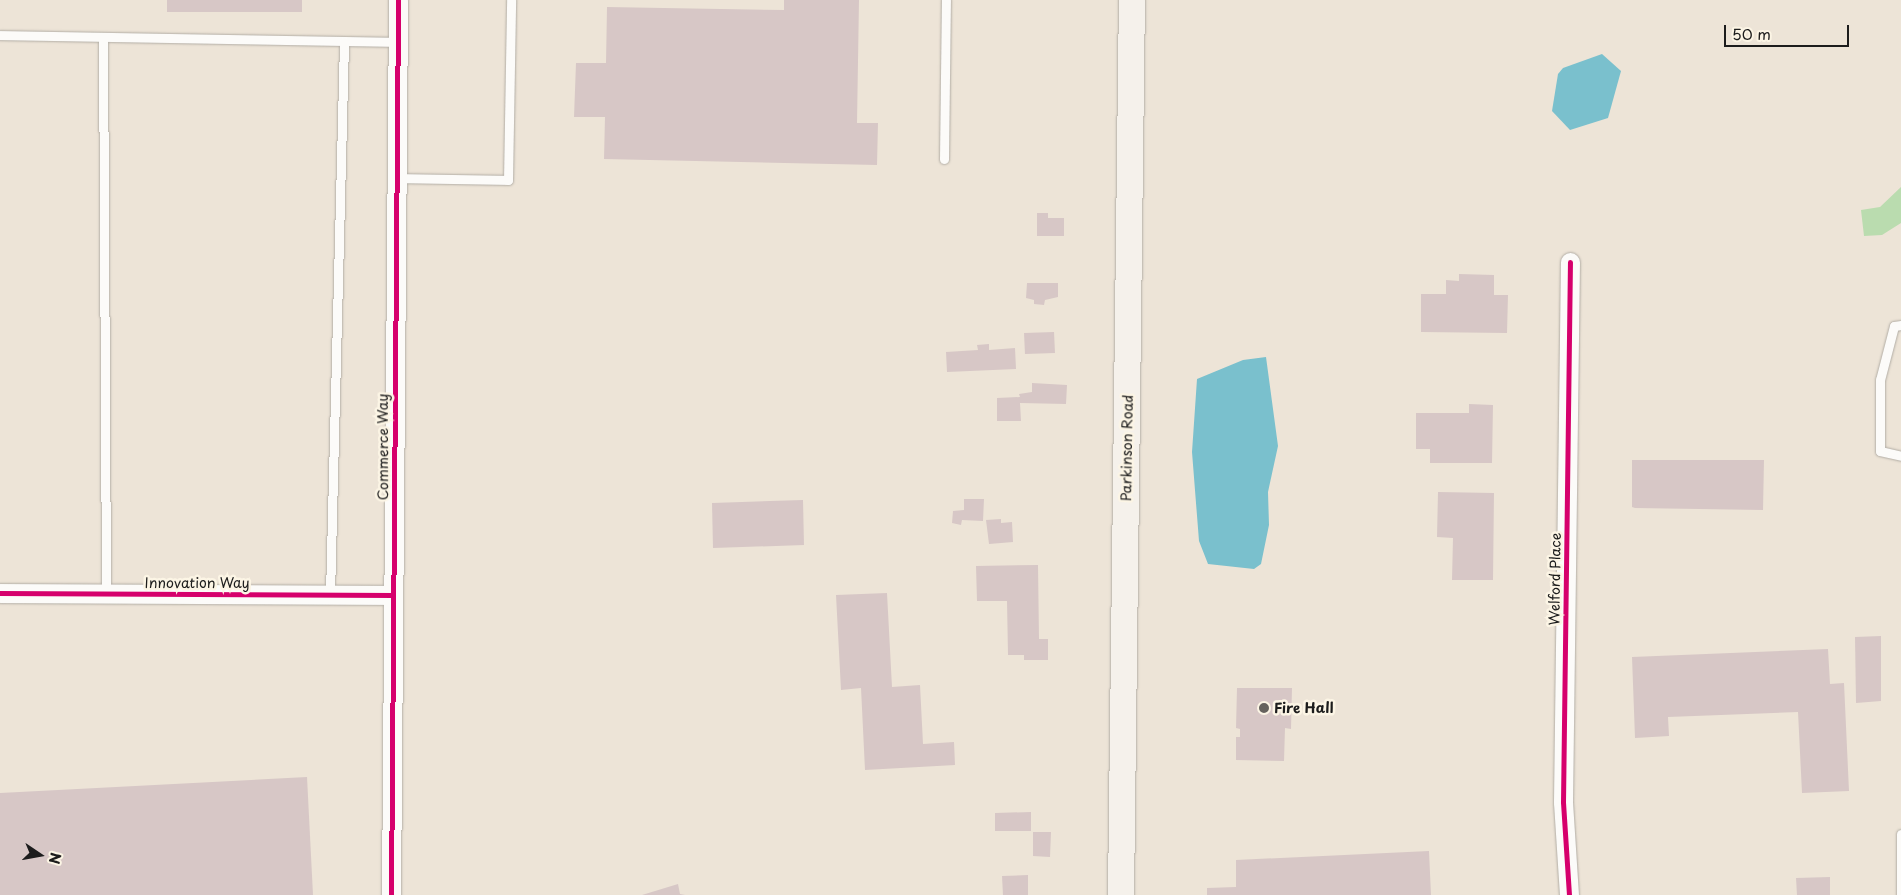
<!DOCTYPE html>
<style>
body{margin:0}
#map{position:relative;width:1901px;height:895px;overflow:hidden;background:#ede4d7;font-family:"Playpen Sans",sans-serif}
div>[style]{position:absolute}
.green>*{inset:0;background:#badcaf}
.water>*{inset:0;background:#7ac0cd}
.building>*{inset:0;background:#d7c7c6}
.roads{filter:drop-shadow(0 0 1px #b2ada5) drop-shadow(0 0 1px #b2ada5)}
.service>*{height:9px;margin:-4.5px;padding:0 4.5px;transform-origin:4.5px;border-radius:4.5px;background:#fcfbf9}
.minor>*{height:19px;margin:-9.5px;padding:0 9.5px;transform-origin:9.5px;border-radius:9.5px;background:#fcfbf9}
.secondary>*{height:26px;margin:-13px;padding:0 13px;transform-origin:13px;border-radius:13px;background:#f5f1eb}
.cycleway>*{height:5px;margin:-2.5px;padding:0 2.5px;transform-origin:2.5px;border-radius:2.5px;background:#d6006c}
.dots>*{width:14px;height:14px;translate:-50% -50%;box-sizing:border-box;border:2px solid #fcf5e5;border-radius:50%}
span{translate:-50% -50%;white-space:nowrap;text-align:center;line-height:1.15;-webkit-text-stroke:5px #fcf5e5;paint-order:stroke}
.street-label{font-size:14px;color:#1c1c1c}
.poi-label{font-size:14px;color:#1c1c1c;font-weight:700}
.left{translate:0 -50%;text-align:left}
.north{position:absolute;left:15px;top:830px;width:50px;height:50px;-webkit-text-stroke:4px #fcf5e5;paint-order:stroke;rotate:102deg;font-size:14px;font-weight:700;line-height:20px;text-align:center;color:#1c1c1c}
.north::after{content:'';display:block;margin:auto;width:18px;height:22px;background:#1c1c1c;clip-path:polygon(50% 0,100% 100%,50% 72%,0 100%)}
.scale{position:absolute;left:1724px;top:25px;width:125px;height:22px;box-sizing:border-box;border:2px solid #1c1c1c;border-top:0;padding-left:6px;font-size:15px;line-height:18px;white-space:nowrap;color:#1c1c1c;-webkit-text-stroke:4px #fcf5e5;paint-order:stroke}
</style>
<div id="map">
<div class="green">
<div style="clip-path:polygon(1901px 187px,1901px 223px,1882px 235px,1864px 236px,1861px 210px,1880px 207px)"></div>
</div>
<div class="water">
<div style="clip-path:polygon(1602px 54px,1621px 71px,1608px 118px,1570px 130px,1552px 111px,1558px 74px,1563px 68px)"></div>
<div style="clip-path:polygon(1266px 357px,1278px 446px,1268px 492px,1269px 525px,1261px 564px,1254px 569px,1208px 564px,1199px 541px,1192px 452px,1197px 379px,1243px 360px)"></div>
</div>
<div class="building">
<div style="clip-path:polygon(167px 0,302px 0,302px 12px,167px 12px)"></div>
<div style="clip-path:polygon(784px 0,859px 0,857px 123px,878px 123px,877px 165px,604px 159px,605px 117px,574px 117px,576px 63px,606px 63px,607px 7px,784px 10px)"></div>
<div style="clip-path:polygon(1037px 213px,1048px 213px,1048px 218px,1064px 218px,1064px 236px,1037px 236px)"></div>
<div style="clip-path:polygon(1459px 274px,1494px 275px,1494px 295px,1508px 295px,1507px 333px,1421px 332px,1421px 294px,1446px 294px,1446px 280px,1459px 281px)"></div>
<div style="clip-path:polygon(1027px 283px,1058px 283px,1058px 297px,1045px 300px,1044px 305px,1034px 304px,1034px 300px,1026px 298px)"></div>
<div style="clip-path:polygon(1054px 332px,1055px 353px,1025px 354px,1024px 333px)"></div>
<div style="clip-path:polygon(989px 344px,989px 350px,1015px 348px,1016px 369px,947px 372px,946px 352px,978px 350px,977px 345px)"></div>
<div style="clip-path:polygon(1032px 383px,1067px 385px,1066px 404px,1020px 403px,1021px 421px,997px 421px,997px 398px,1020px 397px,1019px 394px,1032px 392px)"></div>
<div style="clip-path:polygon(1469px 404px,1493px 405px,1492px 463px,1430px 463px,1430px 449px,1416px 449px,1416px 413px,1469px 413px)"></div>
<div style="clip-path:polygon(1632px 460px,1764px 460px,1763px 510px,1635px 508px,1632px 507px)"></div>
<div style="clip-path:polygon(1438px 492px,1494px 493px,1493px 580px,1452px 580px,1453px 538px,1437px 537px)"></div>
<div style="clip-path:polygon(964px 499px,984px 499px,983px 521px,962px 520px,961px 525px,952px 523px,953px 511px,964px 510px)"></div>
<div style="clip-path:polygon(803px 500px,804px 545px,713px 548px,712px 503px)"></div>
<div style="clip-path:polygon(1001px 519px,1001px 523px,1012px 522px,1013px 542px,989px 544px,986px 520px)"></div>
<div style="clip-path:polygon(1038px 565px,1039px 639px,1048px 639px,1048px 660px,1024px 660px,1024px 655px,1008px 655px,1007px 601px,977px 601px,976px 566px)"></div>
<div style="clip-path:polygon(887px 593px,892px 687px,920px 685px,923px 744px,954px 742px,955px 765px,865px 770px,861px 688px,841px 690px,836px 595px)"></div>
<div style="clip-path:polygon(1881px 636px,1881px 701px,1856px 703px,1855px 637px)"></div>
<div style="clip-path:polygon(1828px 649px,1830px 684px,1844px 683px,1849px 791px,1802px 793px,1798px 712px,1668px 717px,1669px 736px,1635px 738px,1632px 657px)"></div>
<div style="clip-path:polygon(1237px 688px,1292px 688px,1291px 729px,1285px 728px,1284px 761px,1236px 760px,1236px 737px,1240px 737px,1240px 729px,1236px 728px)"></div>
<div style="clip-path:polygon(307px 777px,313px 895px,0 895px,0 793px)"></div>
<div style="clip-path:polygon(1031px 812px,1031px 831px,995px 831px,995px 813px)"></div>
<div style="clip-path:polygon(1033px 832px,1051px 832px,1050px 857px,1033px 856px)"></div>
<div style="clip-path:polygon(1429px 851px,1431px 895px,1207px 895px,1207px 888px,1236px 887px,1236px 860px)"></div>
<div style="clip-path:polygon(1028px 875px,1028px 895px,1003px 895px,1002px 876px)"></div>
<div style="clip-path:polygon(1830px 877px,1830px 895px,1797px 895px,1796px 878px)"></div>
<div style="clip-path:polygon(678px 884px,680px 894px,685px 895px,642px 895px)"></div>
</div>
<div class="roads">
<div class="service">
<div style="left:0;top:35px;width:398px;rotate:1deg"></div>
<div style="left:103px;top:37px;width:557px;rotate:89.69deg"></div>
<div style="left:944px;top:159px;width:159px;rotate:-89.3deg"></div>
<div style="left:397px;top:178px;width:111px;rotate:1deg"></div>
<div style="left:508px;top:180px;width:180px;rotate:-89deg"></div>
<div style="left:1901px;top:325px;width:7px;rotate:172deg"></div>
<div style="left:1894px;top:326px;width:56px;rotate:104.5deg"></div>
<div style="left:1880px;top:380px;width:71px;rotate:90deg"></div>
<div style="left:1880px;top:451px;width:22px;rotate:13deg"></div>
<div style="left:330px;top:595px;width:554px;rotate:-88.55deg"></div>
<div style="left:1901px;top:895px;width:61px;rotate:-90deg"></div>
</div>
<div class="minor">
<div style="left:0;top:593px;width:393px;rotate:0.3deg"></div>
<div style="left:391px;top:895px;width:895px;rotate:-89.55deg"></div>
<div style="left:1569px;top:895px;width:93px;rotate:-93.7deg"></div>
<div style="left:1563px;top:802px;width:540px;rotate:-89.26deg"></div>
</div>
<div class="secondary">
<div style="left:1121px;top:895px;width:895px;rotate:-89.3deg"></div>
</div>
</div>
<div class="cycleway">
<div style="left:0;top:593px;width:393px;rotate:0.3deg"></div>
<div style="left:391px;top:895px;width:895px;rotate:-89.55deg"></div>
<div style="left:1569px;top:895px;width:93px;rotate:-93.7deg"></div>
<div style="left:1563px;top:802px;width:540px;rotate:-89.26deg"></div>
</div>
<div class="dots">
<div style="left:1264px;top:708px;background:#65625d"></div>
</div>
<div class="street-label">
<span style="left:383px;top:447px;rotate:-90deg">Commerce Way</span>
<span style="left:1127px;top:448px;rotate:-89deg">Parkinson Road</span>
<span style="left:1555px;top:579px;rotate:-89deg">Welford Place</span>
<span style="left:197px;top:583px">Innovation Way</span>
</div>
<div class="poi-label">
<span class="left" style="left:1274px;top:708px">Fire Hall</span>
</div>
<div class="north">N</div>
<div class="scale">50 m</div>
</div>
